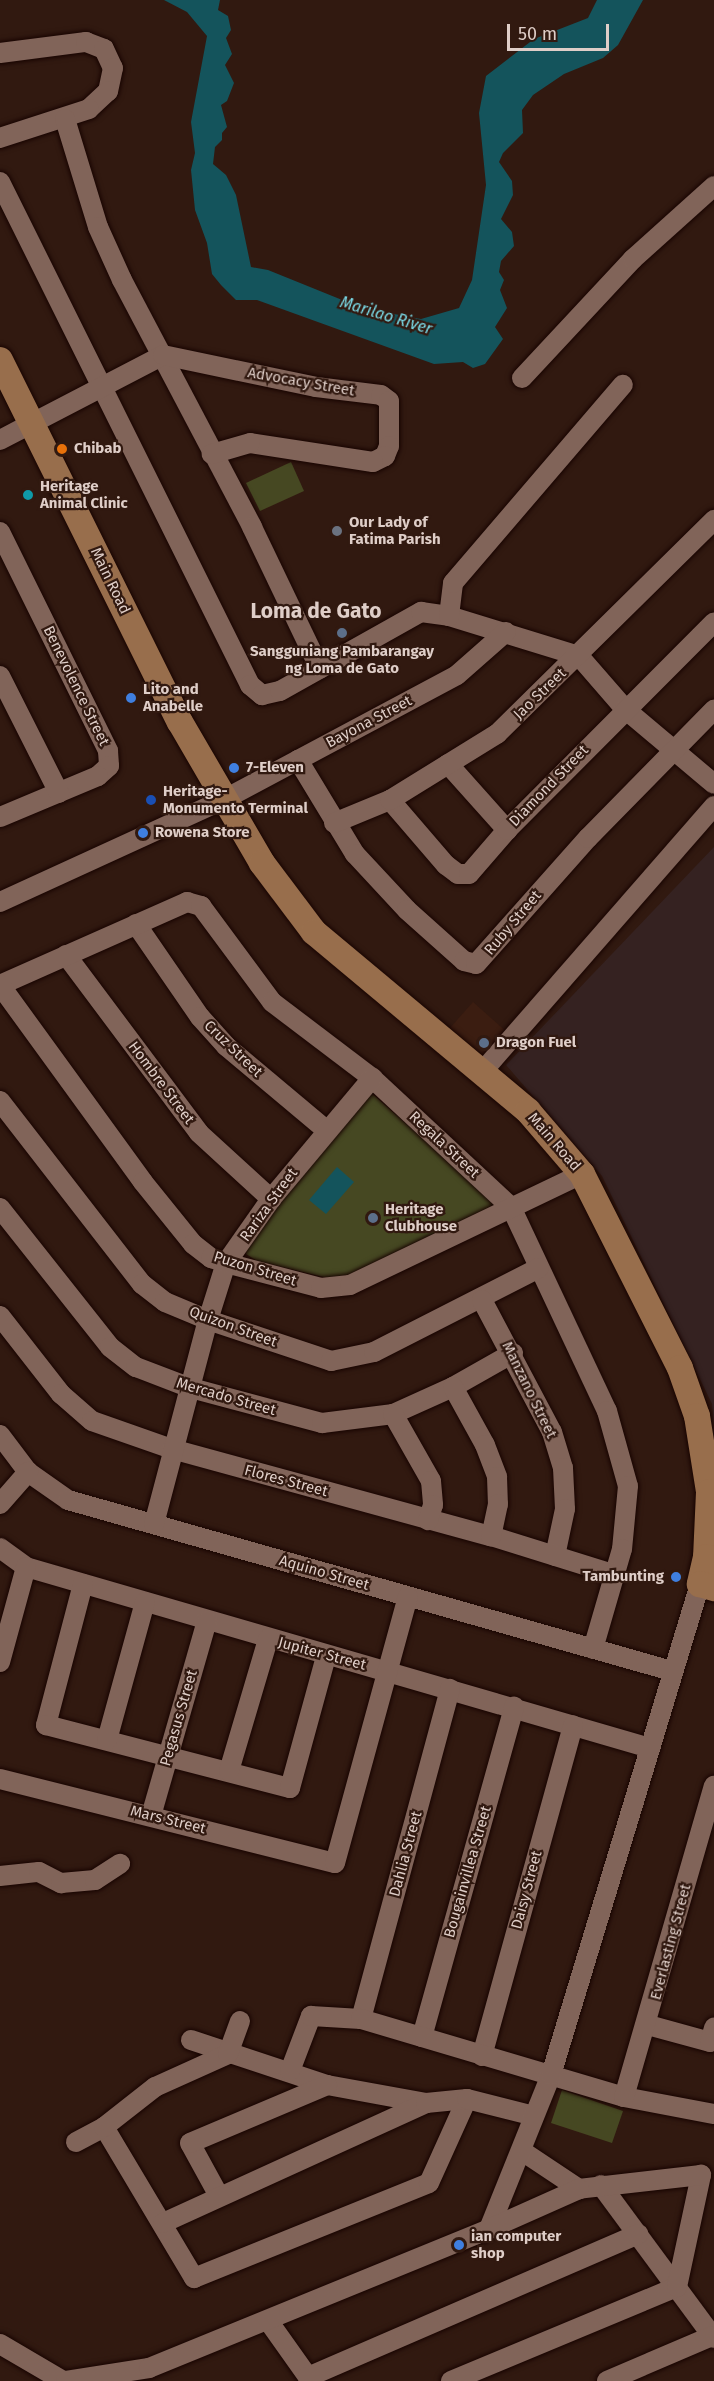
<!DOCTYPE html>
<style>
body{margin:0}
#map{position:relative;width:714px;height:2381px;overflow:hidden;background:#311910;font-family:"Fira Sans",sans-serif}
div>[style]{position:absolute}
.built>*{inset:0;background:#3b1d11}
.industrial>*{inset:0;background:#352221}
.green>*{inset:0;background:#464822}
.water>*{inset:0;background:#14545c}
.roads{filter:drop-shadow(0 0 2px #180400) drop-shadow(0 0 2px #180400)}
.minor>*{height:20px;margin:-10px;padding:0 10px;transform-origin:10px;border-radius:10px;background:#816459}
.major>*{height:26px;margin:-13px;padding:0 13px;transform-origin:13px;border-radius:13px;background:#986e4c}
.dots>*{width:16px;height:16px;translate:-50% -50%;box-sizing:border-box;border:3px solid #311910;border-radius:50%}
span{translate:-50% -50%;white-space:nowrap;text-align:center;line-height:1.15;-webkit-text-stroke:4.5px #311910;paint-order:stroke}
.street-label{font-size:15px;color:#dfcec8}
.poi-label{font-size:15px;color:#dfcec8;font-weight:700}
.left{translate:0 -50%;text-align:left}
.right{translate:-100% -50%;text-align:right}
.water-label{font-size:16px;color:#7bdbe8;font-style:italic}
.district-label{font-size:21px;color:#dfcec8;font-weight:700}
.scale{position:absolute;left:507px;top:24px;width:102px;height:27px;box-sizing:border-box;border:3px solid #dfcec8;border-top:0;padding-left:8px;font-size:18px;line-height:21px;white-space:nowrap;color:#dfcec8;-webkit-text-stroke:4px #311910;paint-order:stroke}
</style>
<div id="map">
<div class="built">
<div style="clip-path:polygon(473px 1002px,510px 1035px,487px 1061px,450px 1028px)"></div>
</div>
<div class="industrial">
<div style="clip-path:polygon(714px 847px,714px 1428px,712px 1404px,602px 1176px,506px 1065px)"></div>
</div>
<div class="green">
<div style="clip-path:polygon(291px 462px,304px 491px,260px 511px,246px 483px)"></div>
<div style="clip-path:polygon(369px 1091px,497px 1204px,345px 1282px,257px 1261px,246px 1254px,247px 1245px,267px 1218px)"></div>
<div style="clip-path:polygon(562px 2090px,623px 2111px,612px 2143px,551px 2123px)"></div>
</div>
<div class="water">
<div style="clip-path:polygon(164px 0,220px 0,218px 10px,228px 16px,231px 30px,226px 38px,232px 54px,225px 65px,234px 83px,227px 101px,221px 105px,227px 127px,222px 133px,222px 140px,215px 147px,213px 164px,226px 175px,236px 195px,251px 267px,268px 270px,362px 308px,421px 319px,459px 308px,472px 280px,486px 185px,479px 113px,486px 76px,534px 39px,588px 18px,597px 0,643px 0,618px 45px,603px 58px,564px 74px,533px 95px,522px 110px,523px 133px,503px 153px,499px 162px,512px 181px,513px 195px,501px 219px,512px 232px,514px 246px,501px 261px,499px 272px,504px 280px,500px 290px,507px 308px,495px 327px,503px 339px,485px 364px,473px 368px,463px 362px,434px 364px,257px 300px,236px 300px,221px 285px,212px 274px,207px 243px,195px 210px,191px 170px,195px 153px,191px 122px,207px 36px,187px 12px)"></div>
<div style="clip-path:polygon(337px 1167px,354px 1182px,326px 1214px,309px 1200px)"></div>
</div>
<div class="roads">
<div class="minor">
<div style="left:0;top:53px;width:87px;rotate:-7.3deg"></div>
<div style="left:86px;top:42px;width:19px;rotate:21deg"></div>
<div style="left:104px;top:49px;width:21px;rotate:65deg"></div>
<div style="left:113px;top:68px;width:24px;rotate:102deg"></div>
<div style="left:108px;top:91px;width:26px;rotate:137deg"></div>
<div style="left:89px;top:109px;width:94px;rotate:162deg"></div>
<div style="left:65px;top:119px;width:113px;rotate:73deg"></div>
<div style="left:98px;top:227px;width:58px;rotate:65.6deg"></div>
<div style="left:122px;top:280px;width:279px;rotate:62.2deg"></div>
<div style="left:252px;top:527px;width:157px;rotate:64.4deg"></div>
<div style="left:0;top:182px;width:562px;rotate:63.57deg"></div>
<div style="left:250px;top:685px;width:16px;rotate:40deg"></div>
<div style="left:262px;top:695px;width:18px;rotate:-13deg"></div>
<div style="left:280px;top:691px;width:162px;rotate:-29.3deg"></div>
<div style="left:421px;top:612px;width:28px;rotate:8deg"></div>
<div style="left:449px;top:616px;width:136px;rotate:17.1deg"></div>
<div style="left:579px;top:656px;width:70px;rotate:49deg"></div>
<div style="left:625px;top:709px;width:116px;rotate:40.1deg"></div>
<div style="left:522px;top:378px;width:163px;rotate:-47deg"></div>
<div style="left:633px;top:259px;width:109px;rotate:-42deg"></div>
<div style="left:0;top:440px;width:184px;rotate:-27.5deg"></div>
<div style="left:163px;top:355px;width:156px;rotate:11.8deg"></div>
<div style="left:316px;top:387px;width:65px;rotate:7deg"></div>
<div style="left:381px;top:395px;width:10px;rotate:37deg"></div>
<div style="left:389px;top:401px;width:45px;rotate:90deg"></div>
<div style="left:389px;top:446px;width:11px;rotate:112deg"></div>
<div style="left:385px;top:456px;width:13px;rotate:153deg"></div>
<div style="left:373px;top:462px;width:124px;rotate:-171.2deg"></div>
<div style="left:250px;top:443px;width:40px;rotate:164deg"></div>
<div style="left:0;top:532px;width:244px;rotate:63.7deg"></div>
<div style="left:108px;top:751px;width:15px;rotate:86deg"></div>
<div style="left:109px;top:766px;width:15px;rotate:138deg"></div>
<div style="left:98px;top:776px;width:106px;rotate:157.3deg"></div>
<div style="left:449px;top:616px;width:33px;rotate:-83deg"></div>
<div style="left:453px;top:583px;width:261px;rotate:-49.4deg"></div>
<div style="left:0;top:676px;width:131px;rotate:63.2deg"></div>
<div style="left:298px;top:760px;width:110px;rotate:58.8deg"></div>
<div style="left:355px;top:854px;width:76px;rotate:47.1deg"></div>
<div style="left:407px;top:910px;width:76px;rotate:41.8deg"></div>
<div style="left:464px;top:961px;width:12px;rotate:14deg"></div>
<div style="left:476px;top:964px;width:169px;rotate:-48.4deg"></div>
<div style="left:588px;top:838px;width:180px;rotate:-45.5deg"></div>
<div style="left:448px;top:764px;width:89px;rotate:48.2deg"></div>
<div style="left:390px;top:800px;width:86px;rotate:49.3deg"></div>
<div style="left:446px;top:865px;width:15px;rotate:37deg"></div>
<div style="left:458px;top:874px;width:11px"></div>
<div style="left:469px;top:874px;width:58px;rotate:-49.2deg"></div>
<div style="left:507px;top:830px;width:293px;rotate:-45.1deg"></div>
<div style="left:334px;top:823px;width:61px;rotate:-22.3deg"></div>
<div style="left:390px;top:800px;width:126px;rotate:-31.7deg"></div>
<div style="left:497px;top:734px;width:305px;rotate:-44.6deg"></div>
<div style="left:0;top:902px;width:245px;rotate:-24.6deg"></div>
<div style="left:223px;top:800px;width:85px;rotate:-28.1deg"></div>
<div style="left:298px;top:760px;width:180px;rotate:-28.1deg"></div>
<div style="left:457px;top:675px;width:65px;rotate:-41.3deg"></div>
<div style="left:136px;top:924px;width:113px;rotate:55.5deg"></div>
<div style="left:200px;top:1017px;width:39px;rotate:48deg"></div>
<div style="left:226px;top:1046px;width:131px;rotate:40deg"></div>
<div style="left:66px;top:955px;width:222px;rotate:53.2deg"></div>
<div style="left:199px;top:1133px;width:98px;rotate:42.5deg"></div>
<div style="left:0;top:985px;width:205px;rotate:-23.9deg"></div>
<div style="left:187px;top:902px;width:15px;rotate:16deg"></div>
<div style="left:201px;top:906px;width:119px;rotate:53.5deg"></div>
<div style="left:272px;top:1002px;width:126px;rotate:37.2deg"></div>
<div style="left:372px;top:1078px;width:190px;rotate:42.9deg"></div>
<div style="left:511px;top:1207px;width:225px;rotate:64.8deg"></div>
<div style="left:607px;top:1411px;width:78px;rotate:74.4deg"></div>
<div style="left:628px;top:1486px;width:63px;rotate:95.4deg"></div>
<div style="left:622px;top:1549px;width:104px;rotate:106.2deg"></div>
<div style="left:0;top:985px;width:243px;rotate:54deg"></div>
<div style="left:143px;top:1182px;width:80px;rotate:51.1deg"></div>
<div style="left:193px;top:1244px;width:23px;rotate:38deg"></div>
<div style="left:211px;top:1258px;width:16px;rotate:18deg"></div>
<div style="left:226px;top:1263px;width:98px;rotate:14.7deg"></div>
<div style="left:321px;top:1288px;width:29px;rotate:-6deg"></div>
<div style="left:350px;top:1285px;width:257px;rotate:-25.6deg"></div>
<div style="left:482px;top:1072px;width:353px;rotate:-48.9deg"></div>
<div style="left:0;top:1101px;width:232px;rotate:52.2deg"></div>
<div style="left:142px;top:1284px;width:29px;rotate:38deg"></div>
<div style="left:165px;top:1302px;width:47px;rotate:22.7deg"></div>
<div style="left:208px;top:1320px;width:130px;rotate:18.4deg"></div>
<div style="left:331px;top:1361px;width:44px;rotate:-11.8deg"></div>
<div style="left:374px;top:1352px;width:185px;rotate:-27deg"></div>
<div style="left:0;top:1208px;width:177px;rotate:51.6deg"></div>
<div style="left:110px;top:1347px;width:33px;rotate:38deg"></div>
<div style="left:136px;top:1367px;width:59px;rotate:20.9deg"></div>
<div style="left:191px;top:1388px;width:136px;rotate:15deg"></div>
<div style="left:322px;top:1423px;width:72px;rotate:-7.2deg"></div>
<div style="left:393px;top:1414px;width:66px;rotate:-24.2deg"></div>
<div style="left:453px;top:1387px;width:69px;rotate:-29.5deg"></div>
<div style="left:482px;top:1300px;width:149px;rotate:62.1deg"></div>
<div style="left:552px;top:1432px;width:38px;rotate:73deg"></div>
<div style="left:563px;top:1468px;width:41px;rotate:87.2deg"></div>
<div style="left:565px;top:1509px;width:48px;rotate:102deg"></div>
<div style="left:0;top:1316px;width:99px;rotate:52deg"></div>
<div style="left:61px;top:1394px;width:41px;rotate:41.1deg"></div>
<div style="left:92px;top:1421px;width:85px;rotate:19.3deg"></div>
<div style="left:172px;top:1449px;width:331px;rotate:15.3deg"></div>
<div style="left:491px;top:1536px;width:131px;rotate:17.3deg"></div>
<div style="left:453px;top:1387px;width:66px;rotate:61.1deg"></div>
<div style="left:485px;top:1445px;width:34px;rotate:69deg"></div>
<div style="left:497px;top:1477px;width:27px;rotate:88deg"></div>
<div style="left:498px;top:1504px;width:33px;rotate:102deg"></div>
<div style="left:393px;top:1414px;width:77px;rotate:60.4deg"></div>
<div style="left:431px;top:1481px;width:24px;rotate:85deg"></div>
<div style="left:433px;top:1505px;width:16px;rotate:108deg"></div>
<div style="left:0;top:1435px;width:46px;rotate:52.9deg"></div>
<div style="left:28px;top:1472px;width:49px;rotate:35deg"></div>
<div style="left:68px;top:1500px;width:628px;rotate:15.81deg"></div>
<div style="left:0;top:1504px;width:43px;rotate:-48.8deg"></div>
<div style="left:154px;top:1524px;width:211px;rotate:-75.2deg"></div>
<div style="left:208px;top:1320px;width:60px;rotate:-72.5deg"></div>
<div style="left:226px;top:1263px;width:78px;rotate:-54.9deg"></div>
<div style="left:271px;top:1199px;width:158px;rotate:-50.1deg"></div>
<div style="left:0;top:1548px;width:32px;rotate:36deg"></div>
<div style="left:26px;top:1567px;width:650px;rotate:16.18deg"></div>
<div style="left:83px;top:1584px;width:146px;rotate:104.7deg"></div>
<div style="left:46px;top:1725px;width:252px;rotate:14.5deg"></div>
<div style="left:290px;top:1788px;width:137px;rotate:-74.7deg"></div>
<div style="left:0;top:1662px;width:98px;rotate:-74.7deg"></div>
<div style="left:107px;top:1740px;width:143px;rotate:-74.6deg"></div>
<div style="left:229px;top:1771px;width:138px;rotate:-73.5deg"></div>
<div style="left:0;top:1779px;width:345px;rotate:14.1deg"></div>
<div style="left:335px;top:1863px;width:276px;rotate:-74.7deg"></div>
<div style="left:151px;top:1816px;width:203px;rotate:-74deg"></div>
<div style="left:0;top:1876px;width:39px;rotate:-6deg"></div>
<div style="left:39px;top:1872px;width:25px;rotate:27deg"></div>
<div style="left:61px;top:1883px;width:34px;rotate:-5deg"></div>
<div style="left:95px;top:1880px;width:30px;rotate:-33deg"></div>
<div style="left:361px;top:2019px;width:342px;rotate:-74.9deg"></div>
<div style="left:648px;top:2025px;width:64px;rotate:15.3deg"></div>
<div style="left:710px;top:2042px;width:15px;rotate:-74deg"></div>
<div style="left:422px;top:2037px;width:343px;rotate:-74.4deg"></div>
<div style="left:191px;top:2040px;width:143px;rotate:18.3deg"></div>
<div style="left:327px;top:2085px;width:101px;rotate:10.3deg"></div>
<div style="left:482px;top:2056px;width:343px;rotate:-74.6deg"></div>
<div style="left:290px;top:2071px;width:59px;rotate:-69.1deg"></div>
<div style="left:311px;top:2016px;width:50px;rotate:3.4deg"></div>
<div style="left:361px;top:2019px;width:274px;rotate:16.5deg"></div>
<div style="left:624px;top:2097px;width:92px;rotate:10.7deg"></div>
<div style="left:624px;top:2097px;width:324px;rotate:-73.9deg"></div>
<div style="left:104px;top:2127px;width:176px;rotate:59.2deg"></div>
<div style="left:194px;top:2278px;width:253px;rotate:-22deg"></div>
<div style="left:429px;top:2183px;width:92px;rotate:-65.7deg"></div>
<div style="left:76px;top:2142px;width:32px;rotate:-28deg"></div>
<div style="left:104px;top:2127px;width:65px;rotate:-38.1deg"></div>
<div style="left:155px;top:2087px;width:80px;rotate:-24.3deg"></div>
<div style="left:228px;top:2054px;width:35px;rotate:-70deg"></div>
<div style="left:522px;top:2151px;width:69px;rotate:33.7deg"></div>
<div style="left:601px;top:2185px;width:190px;rotate:53.6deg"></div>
<div style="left:219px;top:2196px;width:60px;rotate:-118.7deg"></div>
<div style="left:190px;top:2143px;width:149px;rotate:-22.9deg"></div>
<div style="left:163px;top:2223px;width:289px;rotate:-24.5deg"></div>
<div style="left:426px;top:2103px;width:41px;rotate:-5.6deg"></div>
<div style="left:467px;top:2099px;width:69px;rotate:14.2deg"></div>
<div style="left:269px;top:2322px;width:72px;rotate:54.6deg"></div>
<div style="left:0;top:2344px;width:73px;rotate:30.4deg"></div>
<div style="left:308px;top:2377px;width:360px;rotate:-23.4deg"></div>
<div style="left:66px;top:2381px;width:84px;rotate:-8.9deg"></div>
<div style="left:149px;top:2368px;width:367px;rotate:-22.2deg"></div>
<div style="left:489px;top:2229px;width:166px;rotate:-68.1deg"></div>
<div style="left:551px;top:2075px;width:513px;rotate:-73.12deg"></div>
<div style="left:451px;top:2381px;width:245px;rotate:-22.6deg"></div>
<div style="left:677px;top:2287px;width:115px;rotate:-77.9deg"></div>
<div style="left:701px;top:2175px;width:123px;rotate:173.5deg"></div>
<div style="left:579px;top:2189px;width:98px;rotate:156deg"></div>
<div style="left:607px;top:2381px;width:114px;rotate:-23.2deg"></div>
</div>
<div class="major">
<div style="left:0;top:360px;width:404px;rotate:63.6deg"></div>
<div style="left:180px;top:722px;width:163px;rotate:59.8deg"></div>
<div style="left:262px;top:863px;width:86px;rotate:53deg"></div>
<div style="left:314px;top:932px;width:279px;rotate:39.9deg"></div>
<div style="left:528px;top:1111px;width:83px;rotate:49.4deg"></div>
<div style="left:582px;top:1174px;width:217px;rotate:63.2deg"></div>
<div style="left:680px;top:1368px;width:51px;rotate:70.5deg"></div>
<div style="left:697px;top:1416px;width:77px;rotate:81deg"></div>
<div style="left:709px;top:1492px;width:65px;rotate:92.6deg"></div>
<div style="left:706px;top:1557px;width:28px;rotate:103deg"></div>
<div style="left:700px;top:1584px;width:15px;rotate:16deg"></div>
</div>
</div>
<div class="dots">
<div style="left:62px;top:449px;background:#e8710a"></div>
<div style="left:28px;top:495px;background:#0f9aa8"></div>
<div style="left:337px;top:531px;background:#6b7280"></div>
<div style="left:342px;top:633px;background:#5c6f8a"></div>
<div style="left:131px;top:698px;background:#3f7fe0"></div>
<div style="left:234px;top:768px;background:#3f7fe0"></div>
<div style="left:151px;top:800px;background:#1a4fb4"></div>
<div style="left:143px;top:833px;background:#3f7fe0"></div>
<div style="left:484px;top:1043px;background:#5c6f8a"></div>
<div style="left:373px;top:1218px;background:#5c6f8a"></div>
<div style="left:676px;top:1577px;background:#3f7fe0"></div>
<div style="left:459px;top:2245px;background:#3f7fe0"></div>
</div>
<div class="street-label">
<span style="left:301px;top:382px;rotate:10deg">Advocacy Street</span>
<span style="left:110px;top:581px;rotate:64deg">Main Road</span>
<span style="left:76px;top:686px;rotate:64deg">Benevolence Street</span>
<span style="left:540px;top:694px;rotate:-44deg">Jao Street</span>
<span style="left:369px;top:722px;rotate:-28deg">Bayona Street</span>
<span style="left:549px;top:786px;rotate:-46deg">Diamond Street</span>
<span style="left:513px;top:923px;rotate:-50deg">Ruby Street</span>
<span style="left:233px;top:1049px;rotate:44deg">Cruz Street</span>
<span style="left:161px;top:1083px;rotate:53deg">Hombre Street</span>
<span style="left:554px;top:1142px;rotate:49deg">Main Road</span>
<span style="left:444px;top:1145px;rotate:43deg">Regala Street</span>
<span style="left:269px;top:1205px;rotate:-54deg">Rariza Street</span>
<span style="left:255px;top:1269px;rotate:17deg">Puzon Street</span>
<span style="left:233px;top:1327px;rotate:20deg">Quizon Street</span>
<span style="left:529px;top:1390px;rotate:64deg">Manzano Street</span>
<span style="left:226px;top:1397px;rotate:16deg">Mercado Street</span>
<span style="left:286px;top:1481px;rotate:15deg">Flores Street</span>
<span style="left:324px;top:1573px;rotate:16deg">Aquino Street</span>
<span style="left:322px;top:1654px;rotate:15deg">Jupiter Street</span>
<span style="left:179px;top:1718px;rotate:-74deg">Pegasus Street</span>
<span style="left:168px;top:1820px;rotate:14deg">Mars Street</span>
<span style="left:406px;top:1854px;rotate:-75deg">Dahlia Street</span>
<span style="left:468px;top:1872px;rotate:-74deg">Bougainvillea Street</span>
<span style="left:527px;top:1890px;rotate:-75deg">Daisy Street</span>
<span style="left:671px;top:1942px;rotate:-75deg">Everlasting Street</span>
</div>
<div class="poi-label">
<span class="left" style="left:74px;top:449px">Chibab</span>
<span class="left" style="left:40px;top:495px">Heritage<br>Animal Clinic</span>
<span class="left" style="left:349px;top:531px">Our Lady of<br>Fatima Parish</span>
<span style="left:342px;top:660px">Sangguniang Pambarangay<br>ng Loma de Gato</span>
<span class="left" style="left:143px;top:698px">Lito and<br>Anabelle</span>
<span class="left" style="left:246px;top:768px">7-Eleven</span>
<span class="left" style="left:163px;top:800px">Heritage-<br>Monumento Terminal</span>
<span class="left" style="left:155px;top:833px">Rowena Store</span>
<span class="left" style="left:496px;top:1043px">Dragon Fuel</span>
<span class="left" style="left:385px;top:1218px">Heritage<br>Clubhouse</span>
<span class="right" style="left:664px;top:1577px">Tambunting</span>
<span class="left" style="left:471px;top:2245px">ian computer<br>shop</span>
</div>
<div class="water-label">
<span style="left:386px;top:316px;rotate:17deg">Marilao River</span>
</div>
<div class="district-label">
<span style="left:316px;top:611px">Loma de Gato</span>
</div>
<div class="scale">50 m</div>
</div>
